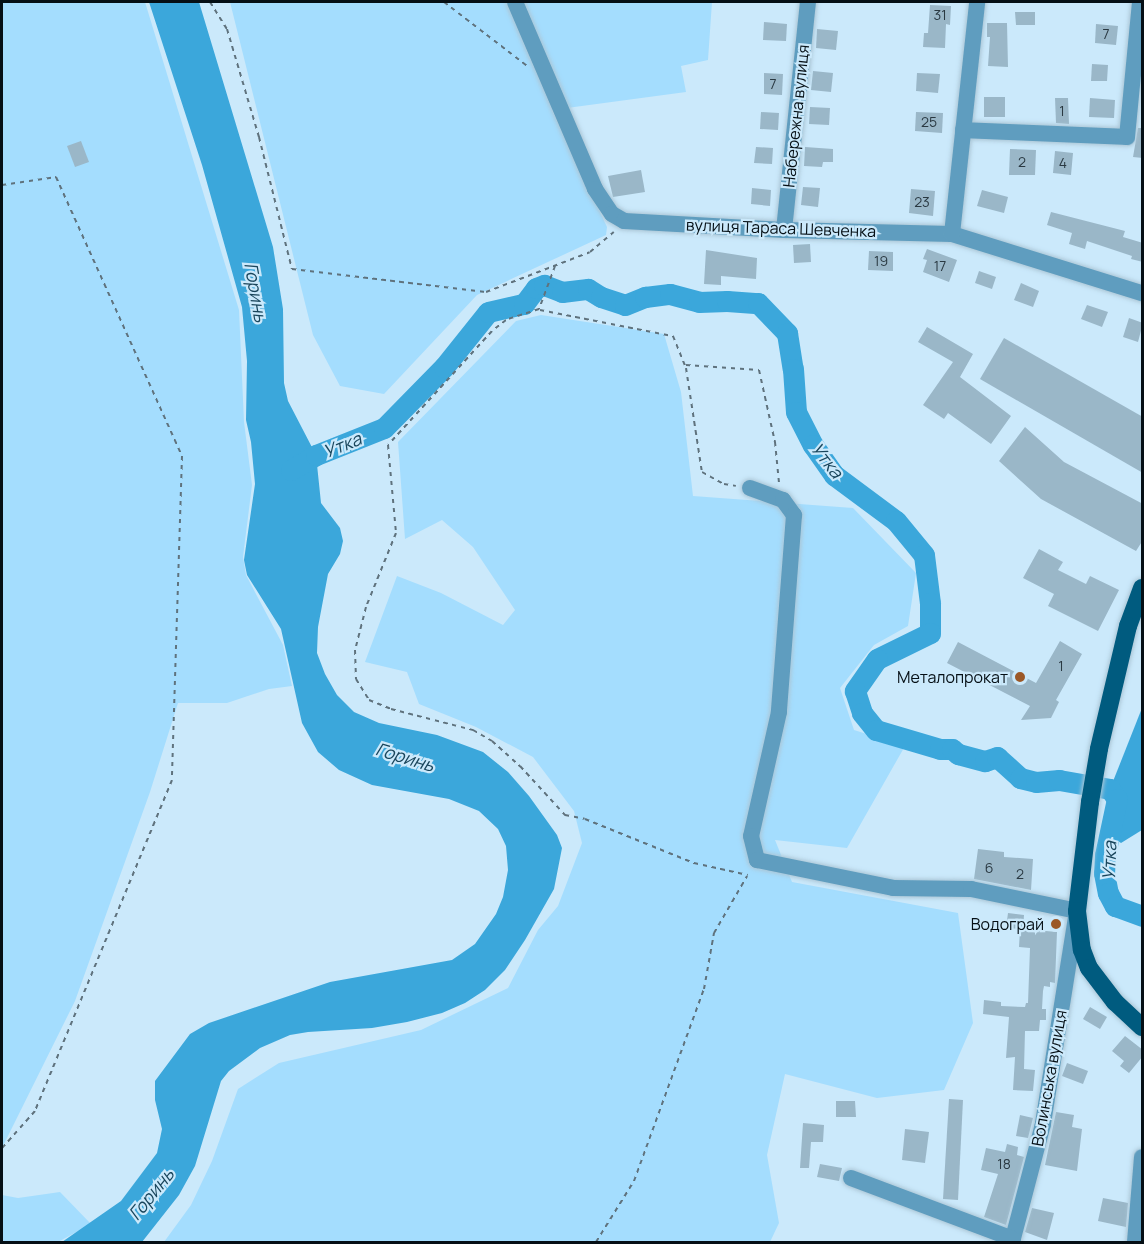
<!DOCTYPE html>
<meta charset="utf-8">
<style>
body{margin:0}
#map{position:relative;width:1144px;height:1244px;overflow:hidden;background:#cbe9fb;font-family:Manrope,sans-serif}
div>[style]{position:absolute}
.green>*{inset:0;background:#a4ddfe}
.water>*{inset:0;background:#3ba7db}
.river>*{height:21px;margin:-10.5px;padding:0 10.5px;transform-origin:10.5px;border-radius:10.5px;background:#3ba7db}
.building>*{inset:0;background:#9ab7c8}
.path>*{height:2px;margin-top:-1px;transform-origin:0;background:repeating-linear-gradient(90deg,#5f727d 0 4.5px,transparent 0 9px)}
.roads{filter:drop-shadow(0 0 2px #abc6d6) drop-shadow(0 0 2px #abc6d6)}
.minor>*{height:16px;margin:-8px;padding:0 8px;transform-origin:8px;border-radius:8px;background:#5f9dbf}
.major>*{height:18px;margin:-9px;padding:0 9px;transform-origin:9px;border-radius:9px;background:#005b7f}
.dots>*{width:16px;height:16px;translate:-50% -50%;box-sizing:border-box;border:3px solid #cbe9fb;border-radius:50%}
span{translate:-50% -50%;white-space:nowrap;text-align:center;line-height:1.15;-webkit-text-stroke:4.5px #cbe9fb;paint-order:stroke}
.number-label{font-size:14px;color:#2a3942}
.number-label span{-webkit-text-stroke-width:0}
.street-label{font-size:16px;color:#050f15}
.poi-label{font-size:16px;color:#050f15}
.right{translate:-100% -50%;text-align:right}
.water-label{font-size:18px;color:#19455b;font-style:italic}
.frame{position:absolute;inset:0;border:3px solid #050f15;pointer-events:none}
</style>
<div id="map">
<div class="green">
<div style="clip-path:polygon(2px 2px,145px 2px,239px 310px,244px 422px,252px 485px,243px 557px,246px 575px,283px 645px,292px 686px,269px 689px,227px 703px,178px 703px,150px 792px,75px 1001px,2px 1148px)"></div>
<div style="clip-path:polygon(230px 2px,712px 2px,708px 60px,681px 66px,686px 92px,552px 110px,607px 227px,606px 235px,477px 295px,384px 394px,340px 386px,313px 335px)"></div>
<div style="clip-path:polygon(541px 315px,664px 334px,681px 392px,693px 496px,853px 508px,916px 573px,908px 626px,874px 645px,840px 688px,854px 730px,905px 746px,847px 848px,775px 840px,792px 882px,958px 913px,973px 1023px,944px 1090px,877px 1098px,785px 1074px,767px 1155px,779px 1223px,770px 1242px,164px 1242px,191px 1205px,212px 1161px,238px 1089px,279px 1063px,421px 1030px,508px 988px,538px 930px,558px 906px,582px 843px,574px 811px,533px 757px,476px 727px,419px 704px,407px 672px,365px 662px,397px 576px,441px 593px,503px 625px,515px 610px,473px 547px,442px 520px,405px 539px,398px 442px,516px 321px)"></div>
<div style="clip-path:polygon(60px 1192px,91px 1224px,58px 1242px,2px 1242px,2px 1195px,18px 1198px)"></div>
</div>
<div class="water">
<div style="clip-path:polygon(149px 2px,199px 2px,273px 247px,283px 309px,284px 383px,288px 401px,316px 455px,321px 503px,340px 528px,343px 541px,340px 554px,328px 574px,318px 627px,317px 653px,325px 674px,337px 695px,354px 712px,379px 723px,437px 735px,483px 752px,508px 772px,529px 796px,557px 835px,562px 848px,554px 889px,525px 940px,505px 970px,485px 990px,465px 1003px,442px 1013px,407px 1022px,372px 1028px,308px 1032px,290px 1035px,260px 1048px,229px 1071px,221px 1081px,195px 1166px,179px 1195px,142px 1242px,62px 1242px,121px 1201px,157px 1153px,162px 1129px,155px 1100px,155px 1081px,190px 1034px,209px 1023px,330px 982px,452px 960px,475px 944px,496px 914px,503px 897px,508px 870px,506px 846px,498px 829px,479px 811px,449px 799px,372px 785px,339px 770px,318px 752px,302px 723px,281px 629px,247px 575px,244px 560px,255px 484px,251px 442px,246px 420px,247px 361px,242px 307px,202px 165px)"></div>
<div style="clip-path:polygon(1142px 708px,1142px 830px,1121px 843px,1103px 831px,1110px 789px)"></div>
</div>
<div class="river">
<div style="left:291px;top:470px;width:29px;rotate:-31deg"></div>
<div style="left:316px;top:455px;width:73px;rotate:-21.7deg"></div>
<div style="left:384px;top:428px;width:86px;rotate:-45.5deg"></div>
<div style="left:444px;top:367px;width:70px;rotate:-51.3deg"></div>
<div style="left:488px;top:312px;width:37px;rotate:-13deg"></div>
<div style="left:524px;top:304px;width:20px;rotate:-53deg"></div>
<div style="left:536px;top:288px;width:9px;rotate:-21deg"></div>
<div style="left:544px;top:285px;width:19px;rotate:21deg"></div>
<div style="left:562px;top:292px;width:26px;rotate:-7deg"></div>
<div style="left:588px;top:289px;width:15px;rotate:32deg"></div>
<div style="left:601px;top:297px;width:25px;rotate:18deg"></div>
<div style="left:625px;top:305px;width:22px;rotate:-22deg"></div>
<div style="left:645px;top:297px;width:25px;rotate:-7deg"></div>
<div style="left:670px;top:294px;width:30px;rotate:15deg"></div>
<div style="left:699px;top:302px;width:28px;rotate:-2deg"></div>
<div style="left:727px;top:301px;width:31px;rotate:4deg"></div>
<div style="left:758px;top:303px;width:42px;rotate:46deg"></div>
<div style="left:787px;top:333px;width:36px;rotate:81deg"></div>
<div style="left:793px;top:369px;width:43px;rotate:86deg"></div>
<div style="left:796px;top:412px;width:37px;rotate:63deg"></div>
<div style="left:813px;top:445px;width:37px;rotate:55deg"></div>
<div style="left:834px;top:475px;width:77px;rotate:36.6deg"></div>
<div style="left:896px;top:521px;width:44px;rotate:50.5deg"></div>
<div style="left:924px;top:555px;width:48px;rotate:82.9deg"></div>
<div style="left:930px;top:603px;width:30px;rotate:90deg"></div>
<div style="left:930px;top:633px;width:59px;rotate:153.9deg"></div>
<div style="left:877px;top:659px;width:39px;rotate:125deg"></div>
<div style="left:855px;top:691px;width:23px;rotate:72deg"></div>
<div style="left:862px;top:713px;width:22px;rotate:51deg"></div>
<div style="left:876px;top:730px;width:67px;rotate:16.5deg"></div>
<div style="left:940px;top:749px;width:12px"></div>
<div style="left:952px;top:749px;width:8px;rotate:40deg"></div>
<div style="left:958px;top:754px;width:28px;rotate:15deg"></div>
<div style="left:985px;top:761px;width:13px;rotate:-18deg"></div>
<div style="left:997px;top:757px;width:31px;rotate:42deg"></div>
<div style="left:1020px;top:778px;width:16px;rotate:14deg"></div>
<div style="left:1036px;top:782px;width:23px;rotate:-5deg"></div>
<div style="left:1059px;top:780px;width:52px;rotate:10deg"></div>
<div style="left:1110px;top:789px;width:12px;rotate:55deg"></div>
<div style="left:1117px;top:799px;width:57px;rotate:102.1deg"></div>
<div style="left:1105px;top:855px;width:18px;rotate:93deg"></div>
<div style="left:1104px;top:873px;width:20px;rotate:79deg"></div>
<div style="left:1108px;top:893px;width:15px;rotate:62deg"></div>
<div style="left:1115px;top:906px;width:29px;rotate:20deg"></div>
</div>
<div class="building">
<div style="clip-path:polygon(930px 5px,951px 6px,950px 25px,946px 24px,945px 48px,923px 47px,924px 33px,928px 33px)"></div>
<div style="clip-path:polygon(1015px 12px,1035px 12px,1035px 25px,1016px 25px)"></div>
<div style="clip-path:polygon(764px 22px,787px 24px,786px 41px,763px 40px)"></div>
<div style="clip-path:polygon(987px 23px,1007px 23px,1008px 67px,988px 66px,990px 37px,987px 37px)"></div>
<div style="clip-path:polygon(1096px 24px,1118px 26px,1116px 45px,1095px 43px)"></div>
<div style="clip-path:polygon(817px 29px,838px 31px,836px 50px,816px 48px)"></div>
<div style="clip-path:polygon(1092px 64px,1108px 65px,1107px 81px,1091px 81px)"></div>
<div style="clip-path:polygon(813px 71px,833px 73px,831px 92px,811px 90px)"></div>
<div style="clip-path:polygon(764px 73px,783px 74px,782px 95px,764px 94px)"></div>
<div style="clip-path:polygon(917px 73px,940px 74px,938px 93px,916px 91px)"></div>
<div style="clip-path:polygon(984px 97px,1005px 97px,1005px 117px,984px 117px)"></div>
<div style="clip-path:polygon(1055px 98px,1068px 98px,1069px 124px,1056px 123px)"></div>
<div style="clip-path:polygon(1090px 98px,1115px 100px,1114px 118px,1089px 117px)"></div>
<div style="clip-path:polygon(810px 107px,830px 108px,829px 125px,809px 124px)"></div>
<div style="clip-path:polygon(761px 112px,779px 113px,778px 130px,760px 129px)"></div>
<div style="clip-path:polygon(916px 112px,943px 113px,942px 133px,915px 131px)"></div>
<div style="clip-path:polygon(1138px 128px,1143px 128px,1143px 158px,1133px 157px)"></div>
<div style="clip-path:polygon(81px 141px,89px 162px,75px 167px,67px 146px)"></div>
<div style="clip-path:polygon(756px 147px,773px 148px,772px 164px,754px 163px)"></div>
<div style="clip-path:polygon(805px 147px,833px 149px,833px 162px,823px 162px,822px 167px,804px 166px)"></div>
<div style="clip-path:polygon(1010px 149px,1036px 150px,1035px 175px,1009px 175px)"></div>
<div style="clip-path:polygon(1055px 151px,1073px 153px,1071px 175px,1053px 173px)"></div>
<div style="clip-path:polygon(641px 170px,645px 192px,613px 197px,608px 176px)"></div>
<div style="clip-path:polygon(803px 187px,820px 188px,818px 207px,801px 205px)"></div>
<div style="clip-path:polygon(752px 188px,771px 190px,770px 206px,751px 204px)"></div>
<div style="clip-path:polygon(911px 189px,935px 191px,933px 216px,909px 213px)"></div>
<div style="clip-path:polygon(982px 190px,1008px 197px,1004px 213px,977px 206px)"></div>
<div style="clip-path:polygon(1051px 212px,1125px 231px,1123px 237px,1143px 243px,1143px 262px,1131px 259px,1132px 256px,1087px 241px,1085px 249px,1069px 244px,1072px 233px,1047px 225px)"></div>
<div style="clip-path:polygon(810px 244px,811px 262px,794px 263px,793px 245px)"></div>
<div style="clip-path:polygon(927px 249px,957px 260px,949px 282px,923px 272px,927px 260px,923px 259px)"></div>
<div style="clip-path:polygon(706px 250px,757px 258px,756px 279px,721px 276px,721px 285px,704px 284px)"></div>
<div style="clip-path:polygon(869px 251px,893px 252px,893px 271px,868px 270px)"></div>
<div style="clip-path:polygon(979px 271px,996px 277px,992px 289px,975px 283px)"></div>
<div style="clip-path:polygon(1021px 283px,1039px 291px,1033px 307px,1014px 300px)"></div>
<div style="clip-path:polygon(1087px 305px,1108px 312px,1102px 327px,1081px 319px)"></div>
<div style="clip-path:polygon(1129px 318px,1143px 323px,1138px 342px,1123px 337px)"></div>
<div style="clip-path:polygon(927px 327px,973px 354px,960px 377px,1011px 416px,991px 444px,948px 413px,944px 419px,923px 405px,953px 362px,918px 342px)"></div>
<div style="clip-path:polygon(1004px 338px,1143px 417px,1143px 473px,980px 379px)"></div>
<div style="clip-path:polygon(1025px 427px,1064px 462px,1143px 504px,1143px 540px,1136px 551px,1041px 499px,999px 461px)"></div>
<div style="clip-path:polygon(1039px 549px,1063px 562px,1058px 570px,1086px 584px,1090px 576px,1119px 590px,1098px 631px,1048px 606px,1054px 594px,1023px 578px)"></div>
<div style="clip-path:polygon(1060px 641px,1082px 654px,1056px 700px,1059px 702px,1051px 718px,1021px 720px,1030px 706px,947px 663px,958px 642px,1036px 683px)"></div>
<div style="clip-path:polygon(978px 849px,1004px 852px,1004px 857px,1033px 859px,1031px 890px,974px 879px)"></div>
<div style="clip-path:polygon(1008px 913px,1024px 915px,1023px 929px,1057px 932px,1055px 983px,1050px 982px,1050px 987px,1044px 986px,1043px 991px,1042px 1009px,1046px 1009px,1046px 1020px,1040px 1020px,1039px 1031px,1025px 1031px,1024px 1069px,1035px 1070px,1033px 1091px,1013px 1090px,1015px 1057px,1006px 1058px,1009px 1017px,983px 1014px,984px 1000px,1001px 1002px,1001px 1006px,1025px 1007px,1026px 1003px,1028px 1003px,1030px 948px,1019px 947px,1020px 929px,1006px 928px)"></div>
<div style="clip-path:polygon(1090px 1007px,1107px 1017px,1100px 1029px,1083px 1019px)"></div>
<div style="clip-path:polygon(1125px 1036px,1143px 1050px,1143px 1056px,1129px 1073px,1120px 1066px,1124px 1061px,1112px 1051px)"></div>
<div style="clip-path:polygon(1067px 1063px,1088px 1071px,1083px 1084px,1062px 1076px)"></div>
<div style="clip-path:polygon(949px 1099px,963px 1100px,958px 1200px,943px 1199px)"></div>
<div style="clip-path:polygon(836px 1101px,855px 1101px,856px 1117px,836px 1117px)"></div>
<div style="clip-path:polygon(1056px 1112px,1074px 1115px,1072px 1127px,1082px 1129px,1077px 1171px,1045px 1165px)"></div>
<div style="clip-path:polygon(1020px 1115px,1033px 1118px,1028px 1138px,1016px 1136px)"></div>
<div style="clip-path:polygon(803px 1123px,824px 1125px,823px 1142px,811px 1142px,809px 1168px,800px 1168px)"></div>
<div style="clip-path:polygon(905px 1129px,929px 1132px,925px 1163px,902px 1160px)"></div>
<div style="clip-path:polygon(1007px 1144px,1018px 1147px,1017px 1155px,1024px 1157px,1006px 1225px,984px 1217px,998px 1174px,981px 1170px,986px 1148px,1005px 1152px)"></div>
<div style="clip-path:polygon(820px 1164px,842px 1168px,839px 1181px,817px 1177px)"></div>
<div style="clip-path:polygon(1103px 1198px,1128px 1203px,1126px 1227px,1098px 1221px)"></div>
<div style="clip-path:polygon(1032px 1208px,1054px 1213px,1047px 1240px,1025px 1232px)"></div>
</div>
<div class="path">
<div style="left:210px;top:2px;width:32px;rotate:58deg"></div>
<div style="left:227px;top:29px;width:113px;rotate:73.5deg"></div>
<div style="left:259px;top:137px;width:136px;rotate:76deg"></div>
<div style="left:292px;top:269px;width:195px;rotate:6.8deg"></div>
<div style="left:486px;top:292px;width:111px;rotate:-21deg"></div>
<div style="left:590px;top:252px;width:31px;rotate:-40deg"></div>
<div style="left:444px;top:2px;width:105px;rotate:37.6deg"></div>
<div style="left:2px;top:185px;width:55px;rotate:-8.4deg"></div>
<div style="left:56px;top:177px;width:306px;rotate:65.7deg"></div>
<div style="left:182px;top:456px;width:324px;rotate:91.8deg"></div>
<div style="left:172px;top:780px;width:358px;rotate:112.5deg"></div>
<div style="left:35px;top:1111px;width:50px;rotate:131.7deg"></div>
<div style="left:555px;top:266px;width:46px;rotate:110.4deg"></div>
<div style="left:539px;top:309px;width:35px;rotate:162deg"></div>
<div style="left:506px;top:320px;width:18px;rotate:142deg"></div>
<div style="left:492px;top:331px;width:154px;rotate:132.4deg"></div>
<div style="left:388px;top:445px;width:88px;rotate:84.8deg"></div>
<div style="left:396px;top:533px;width:80px;rotate:112.1deg"></div>
<div style="left:366px;top:607px;width:44px;rotate:104.3deg"></div>
<div style="left:355px;top:650px;width:29px;rotate:88deg"></div>
<div style="left:356px;top:679px;width:25px;rotate:58deg"></div>
<div style="left:369px;top:700px;width:24px;rotate:22deg"></div>
<div style="left:391px;top:709px;width:85px;rotate:14.4deg"></div>
<div style="left:473px;top:730px;width:22px;rotate:30deg"></div>
<div style="left:492px;top:741px;width:38px;rotate:42deg"></div>
<div style="left:520px;top:766px;width:67px;rotate:47.4deg"></div>
<div style="left:565px;top:815px;width:20px;rotate:11deg"></div>
<div style="left:585px;top:819px;width:118px;rotate:22deg"></div>
<div style="left:694px;top:863px;width:55px;rotate:12.5deg"></div>
<div style="left:540px;top:310px;width:136px;rotate:11.1deg"></div>
<div style="left:673px;top:336px;width:35px;rotate:68deg"></div>
<div style="left:686px;top:368px;width:105px;rotate:81.3deg"></div>
<div style="left:702px;top:472px;width:25px;rotate:29deg"></div>
<div style="left:724px;top:484px;width:12px;rotate:9deg"></div>
<div style="left:686px;top:365px;width:73px;rotate:3.9deg"></div>
<div style="left:759px;top:370px;width:74px;rotate:77.5deg"></div>
<div style="left:775px;top:442px;width:41px;rotate:84.4deg"></div>
<div style="left:596px;top:1242px;width:72px;rotate:-58.1deg"></div>
<div style="left:634px;top:1181px;width:204px;rotate:-70deg"></div>
<div style="left:704px;top:989px;width:57px;rotate:-79.9deg"></div>
<div style="left:714px;top:933px;width:66px;rotate:-59.9deg"></div>
</div>
<div class="roads">
<div class="minor">
<div style="left:515px;top:2px;width:203px;rotate:66.8deg"></div>
<div style="left:595px;top:189px;width:30px;rotate:56deg"></div>
<div style="left:612px;top:214px;width:14px;rotate:30deg"></div>
<div style="left:624px;top:221px;width:160px;rotate:3.2deg"></div>
<div style="left:784px;top:230px;width:168px;rotate:1.4deg"></div>
<div style="left:952px;top:234px;width:199px;rotate:17.3deg"></div>
<div style="left:963px;top:130px;width:164px;rotate:2.4deg"></div>
<div style="left:1127px;top:137px;width:136px;rotate:-84.5deg"></div>
<div style="left:784px;top:230px;width:229px;rotate:-84deg"></div>
<div style="left:952px;top:234px;width:233px;rotate:-83.8deg"></div>
<div style="left:750px;top:488px;width:35px;rotate:20deg"></div>
<div style="left:783px;top:500px;width:19px;rotate:54deg"></div>
<div style="left:794px;top:515px;width:198px;rotate:94.4deg"></div>
<div style="left:779px;top:712px;width:127px;rotate:102.7deg"></div>
<div style="left:751px;top:836px;width:25px;rotate:76deg"></div>
<div style="left:757px;top:860px;width:139px;rotate:11.6deg"></div>
<div style="left:893px;top:888px;width:78px;rotate:0.7deg"></div>
<div style="left:971px;top:889px;width:108px;rotate:11.7deg"></div>
<div style="left:1077px;top:911px;width:216px;rotate:99.1deg"></div>
<div style="left:1043px;top:1124px;width:122px;rotate:104.7deg"></div>
<div style="left:851px;top:1178px;width:173px;rotate:20.6deg"></div>
<div style="left:1135px;top:1242px;width:85px;rotate:-85.3deg"></div>
</div>
<div class="major">
<div style="left:1142px;top:588px;width:40px;rotate:110.2deg"></div>
<div style="left:1128px;top:626px;width:126px;rotate:103.3deg"></div>
<div style="left:1099px;top:749px;width:54px;rotate:99.6deg"></div>
<div style="left:1090px;top:802px;width:110px;rotate:96.8deg"></div>
<div style="left:1077px;top:911px;width:39px;rotate:83deg"></div>
<div style="left:1082px;top:950px;width:19px;rotate:69deg"></div>
<div style="left:1089px;top:968px;width:43px;rotate:52.6deg"></div>
<div style="left:1115px;top:1002px;width:37px;rotate:43deg"></div>
</div>
</div>
<div class="dots">
<div style="left:1020px;top:677px;background:#9b5827"></div>
<div style="left:1056px;top:924px;background:#9b5827"></div>
</div>
<div class="number-label">
<span style="left:940px;top:15px">31</span>
<span style="left:1106px;top:34px">7</span>
<span style="left:773px;top:84px">7</span>
<span style="left:1062px;top:111px">1</span>
<span style="left:929px;top:122px">25</span>
<span style="left:1022px;top:162px">2</span>
<span style="left:1063px;top:163px">4</span>
<span style="left:922px;top:202px">23</span>
<span style="left:881px;top:261px">19</span>
<span style="left:940px;top:266px">17</span>
<span style="left:1061px;top:666px">1</span>
<span style="left:989px;top:868px">6</span>
<span style="left:1020px;top:874px">2</span>
<span style="left:1004px;top:1164px">18</span>
</div>
<div class="street-label">
<span style="left:796px;top:116px;rotate:-84deg">Набережна вулиця</span>
<span style="left:781px;top:228px;rotate:2deg">вулиця Тараса Шевченка</span>
<span style="left:1049px;top:1078px;rotate:-80deg">Волинська вулиця</span>
</div>
<div class="poi-label">
<span class="right" style="left:1008px;top:677px">Металопрокат</span>
<span class="right" style="left:1044px;top:924px">Водограй</span>
</div>
<div class="water-label">
<span style="left:256px;top:292px;rotate:80deg">Горинь</span>
<span style="left:342px;top:445px;rotate:-22deg">Утка</span>
<span style="left:827px;top:460px;rotate:52deg">Утка</span>
<span style="left:405px;top:757px;rotate:17deg">Горинь</span>
<span style="left:1109px;top:861px;rotate:-88deg">Утка</span>
<span style="left:151px;top:1194px;rotate:-51deg">Горинь</span>
</div>
<div class="frame"></div>
</div>
